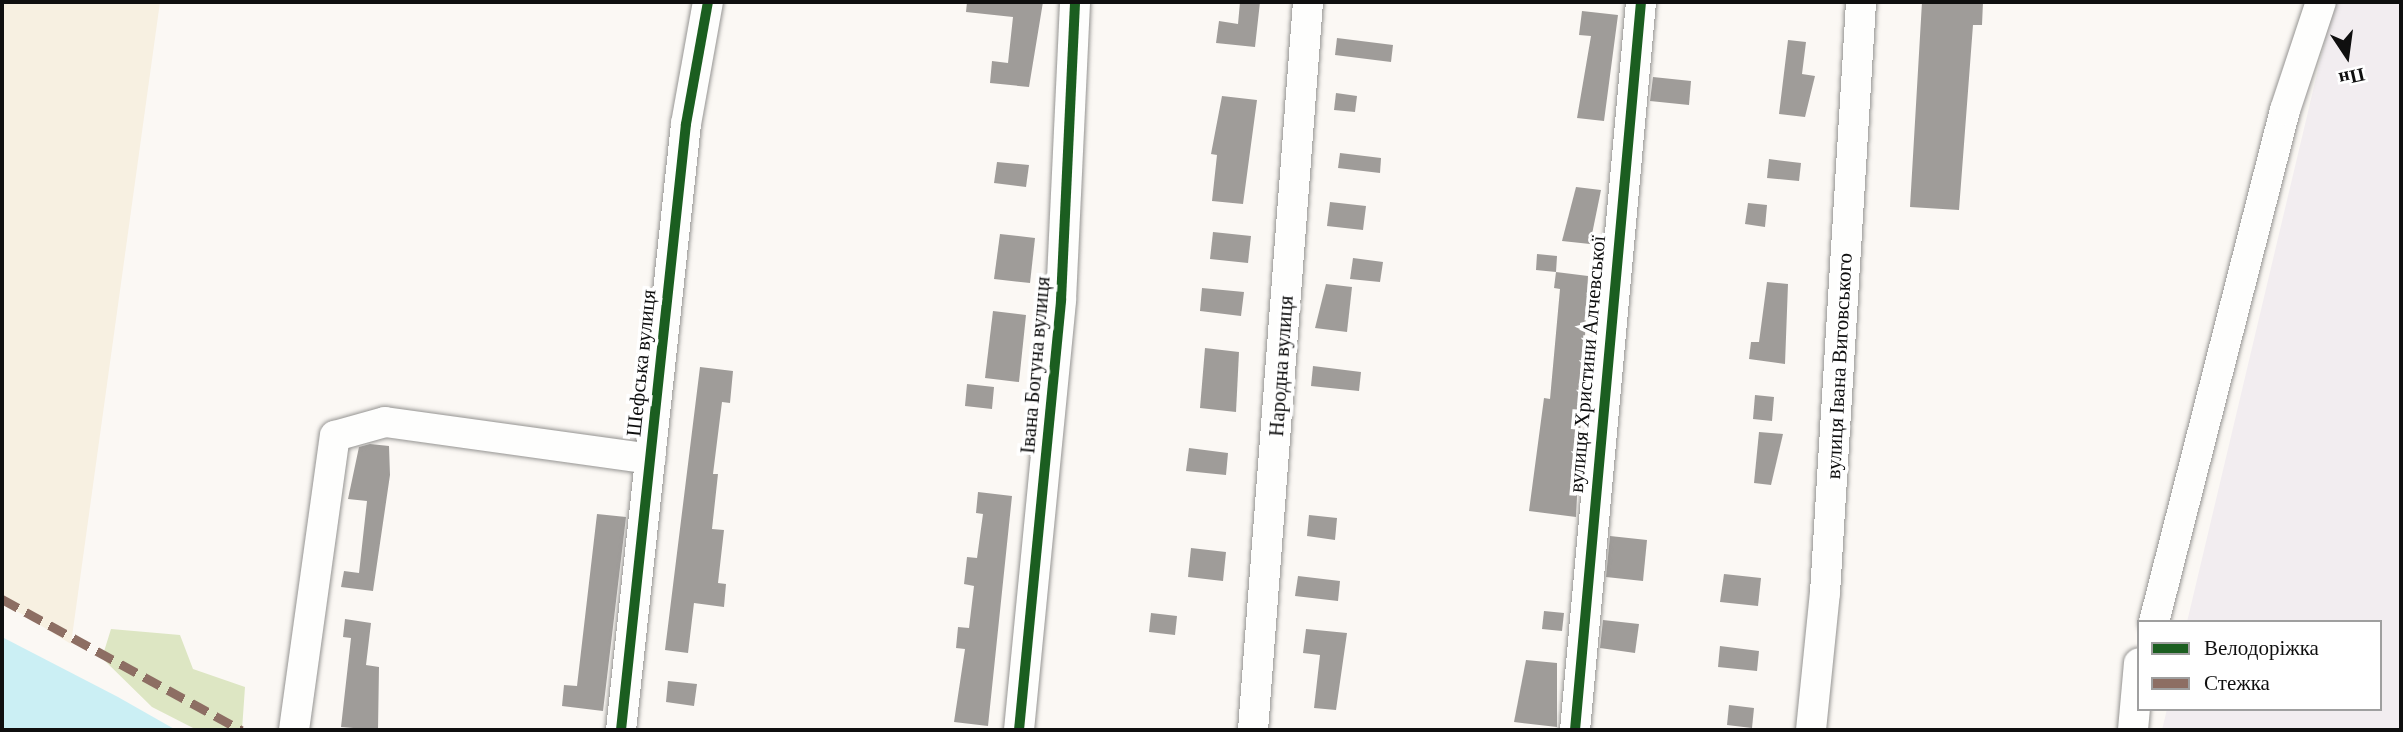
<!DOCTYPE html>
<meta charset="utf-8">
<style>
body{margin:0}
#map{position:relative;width:2403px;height:732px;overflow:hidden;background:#fbf8f4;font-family:"Crimson Pro",serif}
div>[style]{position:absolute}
.industrial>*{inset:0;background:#f2edf0}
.farmland>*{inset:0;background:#f7f0e1}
.forest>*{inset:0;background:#dde6c3}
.water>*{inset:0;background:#cbeff4}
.building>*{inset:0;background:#9f9c99}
.roads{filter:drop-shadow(0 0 2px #959492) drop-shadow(0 0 2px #959492)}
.minor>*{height:30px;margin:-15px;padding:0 15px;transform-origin:15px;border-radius:15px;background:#fefefd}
.quiet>*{height:9px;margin-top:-4.5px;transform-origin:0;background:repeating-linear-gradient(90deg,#8d6e63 0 18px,transparent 0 27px)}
.cycleway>*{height:10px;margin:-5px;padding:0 5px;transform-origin:5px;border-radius:5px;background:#1b5e20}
span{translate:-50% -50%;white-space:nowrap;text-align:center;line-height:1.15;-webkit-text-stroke:7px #fff;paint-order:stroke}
.street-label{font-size:21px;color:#0f0f0f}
.frame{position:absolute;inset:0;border:4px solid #0f0f0f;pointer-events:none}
.legend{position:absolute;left:2137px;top:620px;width:245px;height:91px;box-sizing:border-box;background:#fff;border:2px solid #9f9f9f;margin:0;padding:9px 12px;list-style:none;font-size:21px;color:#0f0f0f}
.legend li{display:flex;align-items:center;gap:14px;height:35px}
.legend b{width:35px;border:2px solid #9f9f9f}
.north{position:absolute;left:2312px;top:21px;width:70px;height:70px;-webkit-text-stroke:5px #fff;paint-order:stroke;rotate:167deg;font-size:19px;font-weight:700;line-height:28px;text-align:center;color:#0f0f0f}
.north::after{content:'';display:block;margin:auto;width:24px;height:32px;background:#0f0f0f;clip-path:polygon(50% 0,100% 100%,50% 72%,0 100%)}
</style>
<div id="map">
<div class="industrial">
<div style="clip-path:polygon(2334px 2px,2401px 2px,2401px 730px,2162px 730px,2167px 709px,2380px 709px,2380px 622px,2187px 622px)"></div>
</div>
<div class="farmland">
<div style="clip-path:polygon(2px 2px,160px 2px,71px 644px,2px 602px)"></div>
</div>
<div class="forest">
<div style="clip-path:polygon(111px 629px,180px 635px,193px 669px,245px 687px,242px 730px,197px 730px,152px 707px,102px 658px)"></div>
</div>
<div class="water">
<div style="clip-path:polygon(2px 637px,118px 697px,176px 730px,2px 730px)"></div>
</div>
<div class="building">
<div style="clip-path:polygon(967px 2px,1043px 2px,1029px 87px,990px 83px,992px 61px,1008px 63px,1013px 17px,966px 12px)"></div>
<div style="clip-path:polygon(1240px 2px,1260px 2px,1255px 47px,1216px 43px,1219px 21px,1238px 24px)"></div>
<div style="clip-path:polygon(1922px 2px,1983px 2px,1982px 25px,1973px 25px,1959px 210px,1910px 207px)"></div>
<div style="clip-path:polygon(1582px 11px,1618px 15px,1604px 121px,1577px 118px,1591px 36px,1579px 35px)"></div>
<div style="clip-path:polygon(1337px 38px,1393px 45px,1391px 62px,1335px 55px)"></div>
<div style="clip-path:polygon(1788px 40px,1806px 42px,1802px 74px,1815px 76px,1805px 117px,1779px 114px)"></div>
<div style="clip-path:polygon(1653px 77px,1691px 81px,1689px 105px,1650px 101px)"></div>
<div style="clip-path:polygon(1336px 93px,1357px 96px,1355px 112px,1334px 110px)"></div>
<div style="clip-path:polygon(1222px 96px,1257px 100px,1243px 204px,1212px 201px,1217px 155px,1211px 154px)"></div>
<div style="clip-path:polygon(1340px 153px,1381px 158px,1380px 173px,1338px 168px)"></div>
<div style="clip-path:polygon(1769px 159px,1801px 163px,1799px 181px,1767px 178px)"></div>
<div style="clip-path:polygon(997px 162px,1029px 165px,1026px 187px,994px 183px)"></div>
<div style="clip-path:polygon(1576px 187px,1601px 190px,1590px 244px,1562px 241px)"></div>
<div style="clip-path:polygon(1330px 202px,1366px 206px,1363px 230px,1327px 226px)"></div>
<div style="clip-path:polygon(1748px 203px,1767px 205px,1765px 227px,1745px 224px)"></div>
<div style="clip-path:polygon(1213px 232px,1251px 236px,1248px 263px,1210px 259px)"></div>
<div style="clip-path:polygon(1000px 234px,1035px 238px,1030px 283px,994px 279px)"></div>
<div style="clip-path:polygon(1537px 254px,1557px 256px,1556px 272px,1536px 270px)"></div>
<div style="clip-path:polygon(1353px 258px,1383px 262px,1380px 282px,1350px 279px)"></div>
<div style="clip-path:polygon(1556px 272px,1588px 276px,1576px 517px,1529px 511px,1544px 398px,1550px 399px,1560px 289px,1554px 288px)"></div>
<div style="clip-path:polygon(1767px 282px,1788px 284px,1785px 364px,1749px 359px,1751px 342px,1759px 342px)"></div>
<div style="clip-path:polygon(1326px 284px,1352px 287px,1347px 332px,1315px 328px)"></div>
<div style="clip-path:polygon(1202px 288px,1244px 292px,1241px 316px,1200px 311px)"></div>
<div style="clip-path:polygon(993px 311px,1026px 315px,1019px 382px,985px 378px)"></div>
<div style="clip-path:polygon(1205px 348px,1239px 352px,1236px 412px,1200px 408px)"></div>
<div style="clip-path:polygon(1313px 366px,1361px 372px,1359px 391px,1311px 386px)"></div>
<div style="clip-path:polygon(700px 367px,733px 371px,730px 403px,722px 402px,713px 474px,718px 474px,712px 529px,724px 530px,718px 583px,726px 584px,724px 607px,694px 603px,688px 653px,665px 650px)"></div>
<div style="clip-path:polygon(967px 384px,994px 387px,992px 409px,965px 406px)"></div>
<div style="clip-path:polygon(1755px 395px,1774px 397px,1772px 421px,1753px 419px)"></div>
<div style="clip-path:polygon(1759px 432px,1783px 434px,1771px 485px,1754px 483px)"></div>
<div style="clip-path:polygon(370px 444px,389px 446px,390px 475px,373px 591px,341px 587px,344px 571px,359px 573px,367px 501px,348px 499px,359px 447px)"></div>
<div style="clip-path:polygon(1189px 448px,1228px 453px,1226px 475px,1186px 471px)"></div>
<div style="clip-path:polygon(978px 492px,1012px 496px,988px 726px,954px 722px,965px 649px,956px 648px,958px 627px,969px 628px,974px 586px,964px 584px,967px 557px,977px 558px,983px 514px,976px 513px)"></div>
<div style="clip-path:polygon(597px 514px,626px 517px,603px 711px,562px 706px,564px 685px,577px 686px)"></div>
<div style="clip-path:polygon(1309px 515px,1337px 518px,1335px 540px,1307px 536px)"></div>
<div style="clip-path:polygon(1610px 536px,1647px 540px,1643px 581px,1606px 577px)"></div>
<div style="clip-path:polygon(1191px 548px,1226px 552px,1223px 581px,1188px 577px)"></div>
<div style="clip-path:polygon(1724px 574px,1761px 578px,1758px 606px,1720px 602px)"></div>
<div style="clip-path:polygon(1298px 576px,1340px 581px,1338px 601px,1295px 596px)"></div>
<div style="clip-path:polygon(1544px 611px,1564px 613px,1562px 631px,1542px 629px)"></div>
<div style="clip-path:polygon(1151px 613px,1177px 616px,1175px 635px,1149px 632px)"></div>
<div style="clip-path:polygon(345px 619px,371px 623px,366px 665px,379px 667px,378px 730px,341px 727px,351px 638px,343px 637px)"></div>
<div style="clip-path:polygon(1603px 620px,1639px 624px,1635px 653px,1600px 648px)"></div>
<div style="clip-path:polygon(1306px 629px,1347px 633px,1336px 710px,1314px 708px,1320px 655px,1303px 653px)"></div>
<div style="clip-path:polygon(1720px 646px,1759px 651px,1757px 671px,1718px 667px)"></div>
<div style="clip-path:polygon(1526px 660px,1557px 663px,1557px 727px,1514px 722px)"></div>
<div style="clip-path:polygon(668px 681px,697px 684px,694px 706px,666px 702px)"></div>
<div style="clip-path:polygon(1729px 705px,1754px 708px,1752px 728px,1727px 725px)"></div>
</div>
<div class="roads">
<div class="minor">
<div style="left:2154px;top:622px;width:528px;rotate:-75.65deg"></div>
<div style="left:2285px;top:110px;width:114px;rotate:-71.6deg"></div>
<div style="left:294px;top:730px;width:297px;rotate:-82.1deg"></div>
<div style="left:335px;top:436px;width:52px;rotate:-15.6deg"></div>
<div style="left:385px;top:422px;width:268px;rotate:7.9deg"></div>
<div style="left:621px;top:730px;width:609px;rotate:-83.88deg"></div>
<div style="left:686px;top:124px;width:124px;rotate:-79.8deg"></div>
<div style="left:1019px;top:730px;width:432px;rotate:-84.4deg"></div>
<div style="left:1061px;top:300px;width:298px;rotate:-87.3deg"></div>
<div style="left:1253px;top:730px;width:730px;rotate:-85.68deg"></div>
<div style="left:1575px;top:730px;width:731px;rotate:-84.82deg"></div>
<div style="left:1811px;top:730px;width:138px;rotate:-84.2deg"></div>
<div style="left:1825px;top:593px;width:592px;rotate:-86.51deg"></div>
<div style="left:2133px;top:730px;width:67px;rotate:-84.9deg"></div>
</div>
</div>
<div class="quiet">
<div style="left:2px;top:599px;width:273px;rotate:28.7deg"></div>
</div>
<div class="cycleway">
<div style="left:621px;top:730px;width:609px;rotate:-83.88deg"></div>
<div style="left:686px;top:124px;width:124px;rotate:-79.8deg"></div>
<div style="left:1019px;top:730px;width:432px;rotate:-84.4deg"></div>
<div style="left:1061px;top:300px;width:298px;rotate:-87.3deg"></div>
<div style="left:1575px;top:730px;width:731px;rotate:-84.82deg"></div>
</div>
<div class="street-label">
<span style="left:641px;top:363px;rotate:-84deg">Шефська вулиця</span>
<span style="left:1587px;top:364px;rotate:-85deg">вулиця Христини Алчевської</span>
<span style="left:1035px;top:365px;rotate:-85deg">Івана Богуна вулиця</span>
<span style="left:1281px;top:366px;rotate:-86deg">Народна вулиця</span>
<span style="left:1839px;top:366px;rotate:-87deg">вулиця Івана Виговського</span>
</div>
<div class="frame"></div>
<ul class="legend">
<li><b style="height:9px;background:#1b5e20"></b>Велодоріжка</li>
<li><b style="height:9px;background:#8d6e63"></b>Стежка</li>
</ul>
<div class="north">Пн</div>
</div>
